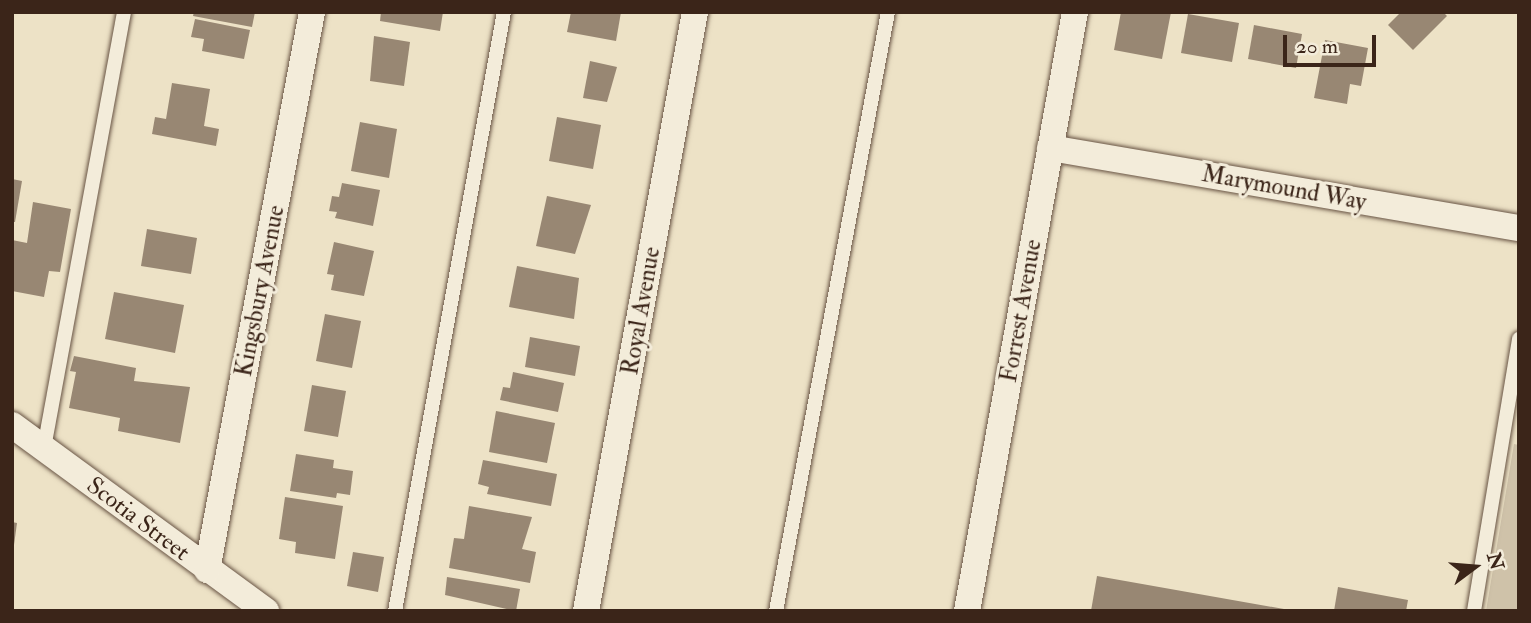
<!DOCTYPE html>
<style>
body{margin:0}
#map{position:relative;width:1531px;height:623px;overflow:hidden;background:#ede2c6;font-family:"IM FELL Double Pica",serif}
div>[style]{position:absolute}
.green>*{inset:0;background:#cfc2a9}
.building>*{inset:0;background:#988773}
.roads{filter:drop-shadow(0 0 2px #685444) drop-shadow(0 0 2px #685444)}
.service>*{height:14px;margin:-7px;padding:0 7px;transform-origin:7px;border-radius:7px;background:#f3ecda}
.minor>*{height:26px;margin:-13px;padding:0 13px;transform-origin:13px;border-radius:13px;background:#f3ecda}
span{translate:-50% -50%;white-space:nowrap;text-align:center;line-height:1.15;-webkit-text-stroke:6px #f3ecda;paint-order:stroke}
.street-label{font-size:24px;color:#3b2519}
.frame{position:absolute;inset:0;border:14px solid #3b2519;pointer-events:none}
.north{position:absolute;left:1440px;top:532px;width:70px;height:70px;-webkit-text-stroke:5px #f3ecda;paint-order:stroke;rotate:74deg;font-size:19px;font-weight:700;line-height:28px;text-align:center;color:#3b2519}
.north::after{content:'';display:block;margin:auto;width:24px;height:32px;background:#3b2519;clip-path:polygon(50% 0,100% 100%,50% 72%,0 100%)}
.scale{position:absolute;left:1283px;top:35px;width:93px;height:32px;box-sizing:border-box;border:4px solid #3b2519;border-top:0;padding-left:9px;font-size:21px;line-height:24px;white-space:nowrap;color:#3b2519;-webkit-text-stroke:5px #f3ecda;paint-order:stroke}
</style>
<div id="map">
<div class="green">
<div style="clip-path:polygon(1514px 444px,1519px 445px,1519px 611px,1486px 611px)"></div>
</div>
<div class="building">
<div style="clip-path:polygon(194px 12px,255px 12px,252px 27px,193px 16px)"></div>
<div style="clip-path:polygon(381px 12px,443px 12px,440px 31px,380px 21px)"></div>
<div style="clip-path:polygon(571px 12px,621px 12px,616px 41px,567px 32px)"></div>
<div style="clip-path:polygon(1121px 12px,1171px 12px,1162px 59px,1114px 50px)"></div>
<div style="clip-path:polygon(1401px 12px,1443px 12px,1447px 16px,1413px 50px,1388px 25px)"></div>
<div style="clip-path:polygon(1188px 14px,1239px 23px,1232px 62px,1181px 53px)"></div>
<div style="clip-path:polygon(195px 19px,250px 30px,244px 59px,202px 51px,204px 39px,191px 37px)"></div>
<div style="clip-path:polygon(1254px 25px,1302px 34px,1296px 68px,1248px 59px)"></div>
<div style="clip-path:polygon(374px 36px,410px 42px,404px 86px,370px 81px)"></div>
<div style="clip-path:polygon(1325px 40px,1368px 48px,1361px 86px,1350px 84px,1347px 104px,1314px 98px)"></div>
<div style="clip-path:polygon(590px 61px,617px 67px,607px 102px,583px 98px)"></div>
<div style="clip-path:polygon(172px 83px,210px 89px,204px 126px,219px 129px,216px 146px,152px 134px,155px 117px,166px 119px)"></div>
<div style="clip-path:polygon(557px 117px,601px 125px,593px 169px,549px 161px)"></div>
<div style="clip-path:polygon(360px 122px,397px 129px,389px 178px,351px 171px)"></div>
<div style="clip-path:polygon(12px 179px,22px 181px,15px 222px,12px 222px)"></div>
<div style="clip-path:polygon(342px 183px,380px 190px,373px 226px,335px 218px,337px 212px,329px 211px,332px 196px,339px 197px)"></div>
<div style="clip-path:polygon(547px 196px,591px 205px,575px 254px,536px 246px)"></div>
<div style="clip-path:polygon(33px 202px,71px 209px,60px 272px,49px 271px,44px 297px,12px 291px,12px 240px,27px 243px)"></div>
<div style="clip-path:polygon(147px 229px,197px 238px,191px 274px,141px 266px)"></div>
<div style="clip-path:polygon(334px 242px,374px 251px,364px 296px,331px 290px,334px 275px,327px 274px)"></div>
<div style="clip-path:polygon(517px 266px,579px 278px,574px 319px,509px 307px)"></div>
<div style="clip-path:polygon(114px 292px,184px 305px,175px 353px,105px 339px)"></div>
<div style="clip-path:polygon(325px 314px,361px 321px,352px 368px,316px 361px)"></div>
<div style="clip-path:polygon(530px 337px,580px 346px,575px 376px,525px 367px)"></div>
<div style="clip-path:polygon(74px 356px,136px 368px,134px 381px,190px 387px,180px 443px,118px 431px,120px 418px,69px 408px,76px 372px,70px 371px)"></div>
<div style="clip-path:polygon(513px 372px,564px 383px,558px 412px,500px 400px,503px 387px,510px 388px)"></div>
<div style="clip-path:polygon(312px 385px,346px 391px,338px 437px,304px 431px)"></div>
<div style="clip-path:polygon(496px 411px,555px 423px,547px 463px,489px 452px)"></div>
<div style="clip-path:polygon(296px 454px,334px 460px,333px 468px,353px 471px,350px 495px,337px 493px,336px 498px,290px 491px)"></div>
<div style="clip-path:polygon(483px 460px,557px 474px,551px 506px,487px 494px,489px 487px,478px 484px)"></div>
<div style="clip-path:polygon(285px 497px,343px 506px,335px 559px,295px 553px,296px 542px,279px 539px)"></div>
<div style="clip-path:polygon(469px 506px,532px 517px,522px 549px,536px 552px,530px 583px,449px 568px,454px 538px,464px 539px)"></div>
<div style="clip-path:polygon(12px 522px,17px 523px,14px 545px,12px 545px)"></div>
<div style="clip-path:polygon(353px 552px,384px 557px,378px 592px,347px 586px)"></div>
<div style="clip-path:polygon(1097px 576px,1284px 609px,1284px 611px,1091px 611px)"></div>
<div style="clip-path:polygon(447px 577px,520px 589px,516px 611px,445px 595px)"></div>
<div style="clip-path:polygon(1338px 587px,1408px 600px,1406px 611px,1334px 611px)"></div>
</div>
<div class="roads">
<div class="service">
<div style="left:44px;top:448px;width:443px;rotate:-79.6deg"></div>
<div style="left:395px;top:611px;width:609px;rotate:-79.69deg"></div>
<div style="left:776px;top:611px;width:609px;rotate:-79.41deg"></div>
<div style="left:1474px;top:611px;width:276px;rotate:-80.6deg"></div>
</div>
<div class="minor">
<div style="left:1050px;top:148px;width:476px;rotate:9.7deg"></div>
<div style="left:12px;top:425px;width:315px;rotate:36.2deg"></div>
<div style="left:207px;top:570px;width:568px;rotate:-79.34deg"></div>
<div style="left:586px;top:611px;width:609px;rotate:-79.69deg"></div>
<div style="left:967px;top:611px;width:609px;rotate:-79.78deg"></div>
</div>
</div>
<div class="street-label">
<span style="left:1284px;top:188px;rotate:10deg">Marymound Way</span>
<span style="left:260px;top:291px;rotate:-79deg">Kingsbury Avenue</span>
<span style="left:641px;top:311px;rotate:-80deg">Royal Avenue</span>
<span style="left:1021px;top:311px;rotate:-80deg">Forrest Avenue</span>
<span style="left:138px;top:519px;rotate:37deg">Scotia Street</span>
</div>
<div class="frame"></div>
<div class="north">N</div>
<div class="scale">20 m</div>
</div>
